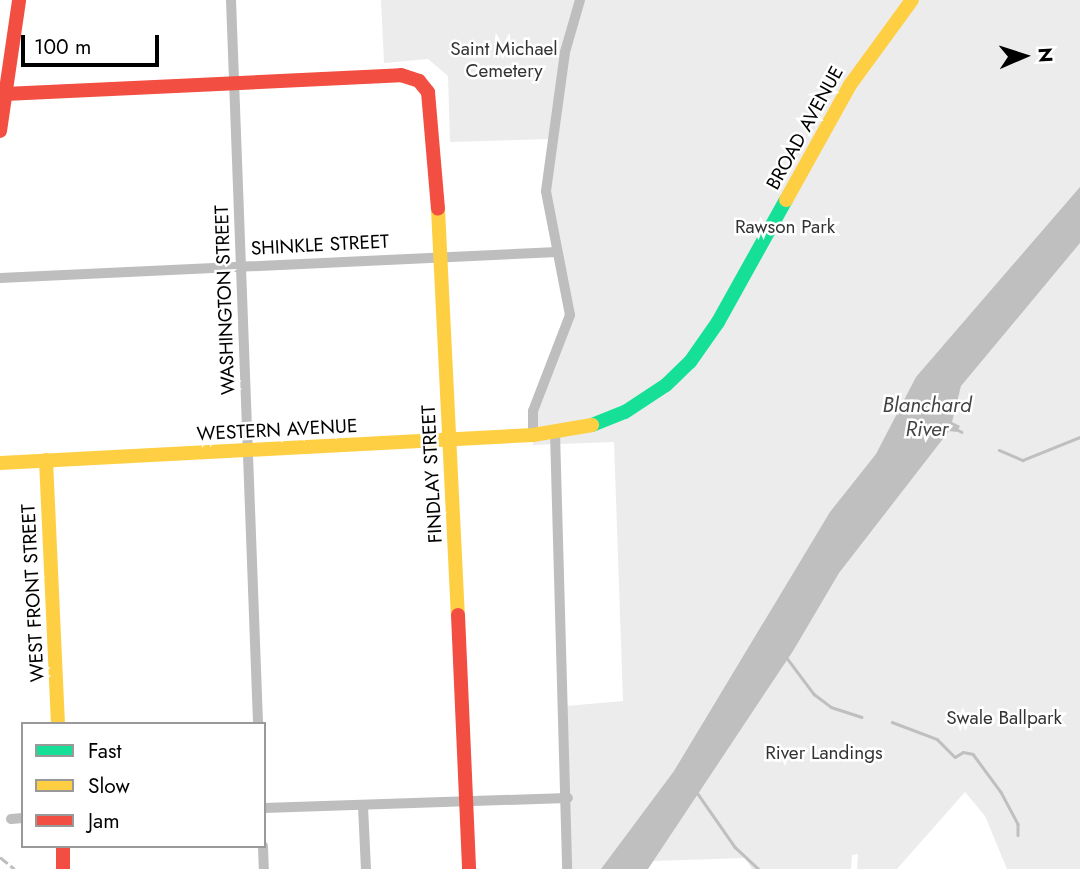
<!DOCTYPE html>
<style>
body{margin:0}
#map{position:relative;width:1080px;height:869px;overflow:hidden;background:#fff;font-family:Jost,sans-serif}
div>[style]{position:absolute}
.green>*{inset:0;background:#ececec}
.water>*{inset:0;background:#bfbfbf}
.stream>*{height:2.5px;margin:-1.25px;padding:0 1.25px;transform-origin:1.25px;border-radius:1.25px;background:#bfbfbf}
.street>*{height:10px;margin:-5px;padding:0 5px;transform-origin:5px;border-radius:5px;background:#bebebe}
.fast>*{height:14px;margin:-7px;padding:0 7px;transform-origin:7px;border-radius:7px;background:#16e098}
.slow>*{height:14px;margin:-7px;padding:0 7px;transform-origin:7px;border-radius:7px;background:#ffcf43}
.jam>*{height:14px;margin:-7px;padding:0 7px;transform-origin:7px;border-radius:7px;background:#f24e42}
.rail>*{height:2.5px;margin-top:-1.25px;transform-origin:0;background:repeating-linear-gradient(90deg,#bebebe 0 10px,transparent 0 13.5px)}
span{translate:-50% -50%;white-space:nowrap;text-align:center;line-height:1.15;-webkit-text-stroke:5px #fff;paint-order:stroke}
.park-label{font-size:19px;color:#333}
.street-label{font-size:19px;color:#000}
.water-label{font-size:21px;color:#444;font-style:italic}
.legend{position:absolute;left:21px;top:722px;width:245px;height:126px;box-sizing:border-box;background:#fff;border:2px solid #999;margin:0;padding:9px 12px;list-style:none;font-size:21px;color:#000}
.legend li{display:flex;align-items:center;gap:14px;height:35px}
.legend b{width:35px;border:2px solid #999}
.north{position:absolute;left:989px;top:21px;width:70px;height:70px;-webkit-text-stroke:5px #fff;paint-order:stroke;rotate:87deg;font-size:19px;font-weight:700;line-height:28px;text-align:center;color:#000}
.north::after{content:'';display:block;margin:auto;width:24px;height:32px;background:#000;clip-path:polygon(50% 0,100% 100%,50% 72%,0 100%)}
.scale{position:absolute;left:21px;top:35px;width:138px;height:32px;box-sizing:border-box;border:4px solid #000;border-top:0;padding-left:9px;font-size:21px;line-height:24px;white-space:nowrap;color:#000;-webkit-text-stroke:5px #fff;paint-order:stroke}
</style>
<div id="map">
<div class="green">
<div style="clip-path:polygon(381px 0,1080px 0,1080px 869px,1007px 869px,985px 816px,965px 792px,897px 869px,857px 869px,858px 854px,852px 855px,851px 869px,752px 869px,745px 858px,653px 861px,642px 857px,634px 869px,567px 869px,566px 706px,623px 701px,614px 442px,533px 445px,532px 418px,569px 322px,550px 225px,550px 139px,450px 142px,448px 76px,428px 59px,384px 63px)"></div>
</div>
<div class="water">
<div style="clip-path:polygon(1080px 187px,1080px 243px,961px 386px,952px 422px,960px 426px,957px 432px,949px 431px,839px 573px,793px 651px,648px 869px,601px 869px,674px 771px,830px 512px,876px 454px,916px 377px)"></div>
</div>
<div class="stream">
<div style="left:958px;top:430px;width:4px;rotate:27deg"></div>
<div style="left:999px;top:450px;width:26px;rotate:23deg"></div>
<div style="left:1023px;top:460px;width:61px;rotate:-22deg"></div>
<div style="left:787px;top:658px;width:45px;rotate:53.1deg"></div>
<div style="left:814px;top:694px;width:21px;rotate:37deg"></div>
<div style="left:831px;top:707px;width:32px;rotate:18deg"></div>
<div style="left:892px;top:722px;width:48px;rotate:20.7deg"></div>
<div style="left:937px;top:739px;width:25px;rotate:45deg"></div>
<div style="left:955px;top:757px;width:9px;rotate:-32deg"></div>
<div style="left:963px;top:752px;width:10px;rotate:11deg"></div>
<div style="left:973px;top:754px;width:47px;rotate:53.6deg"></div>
<div style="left:1001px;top:792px;width:36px;rotate:62deg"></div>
<div style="left:1018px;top:824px;width:11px;rotate:90deg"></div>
<div style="left:696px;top:791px;width:68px;rotate:55.1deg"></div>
<div style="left:735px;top:847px;width:33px;rotate:43deg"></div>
</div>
<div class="street">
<div style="left:231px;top:0;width:725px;rotate:87.86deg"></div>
<div style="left:0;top:278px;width:558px;rotate:-2.67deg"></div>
<div style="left:555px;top:433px;width:436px;rotate:88.4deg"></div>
<div style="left:533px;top:435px;width:24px;rotate:-90deg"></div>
<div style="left:533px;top:411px;width:103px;rotate:-68.9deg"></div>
<div style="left:570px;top:315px;width:126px;rotate:-101deg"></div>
<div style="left:546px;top:191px;width:140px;rotate:-82.2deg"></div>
<div style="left:565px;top:52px;width:54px;rotate:-73.9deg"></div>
<div style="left:363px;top:806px;width:63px;rotate:87.3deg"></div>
<div style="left:264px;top:808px;width:304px;rotate:-1.9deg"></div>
<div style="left:11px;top:819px;width:12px;rotate:-5deg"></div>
<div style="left:263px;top:846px;width:23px;rotate:88deg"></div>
</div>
<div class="fast">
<div style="left:592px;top:425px;width:35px;rotate:-22deg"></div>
<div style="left:625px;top:412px;width:49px;rotate:-33.4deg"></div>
<div style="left:666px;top:385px;width:33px;rotate:-44deg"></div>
<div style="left:690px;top:362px;width:49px;rotate:-55deg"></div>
<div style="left:718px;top:322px;width:140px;rotate:-60.9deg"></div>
</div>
<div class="slow">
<div style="left:786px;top:200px;width:132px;rotate:-60.9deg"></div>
<div style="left:850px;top:85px;width:105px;rotate:-53.9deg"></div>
<div style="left:438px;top:209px;width:406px;rotate:87.2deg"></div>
<div style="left:46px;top:460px;width:264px;rotate:87.4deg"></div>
<div style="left:0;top:463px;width:534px;rotate:-3.01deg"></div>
<div style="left:533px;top:435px;width:60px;rotate:-9.6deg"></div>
</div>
<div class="jam">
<div style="left:5px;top:94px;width:396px;rotate:-2.7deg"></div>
<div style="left:401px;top:75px;width:19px;rotate:18deg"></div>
<div style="left:419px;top:81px;width:14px;rotate:51deg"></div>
<div style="left:428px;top:92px;width:117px;rotate:85.1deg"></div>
<div style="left:0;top:131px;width:132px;rotate:-81.7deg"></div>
<div style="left:458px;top:615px;width:254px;rotate:87.5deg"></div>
<div style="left:63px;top:846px;width:23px;rotate:90deg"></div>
</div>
<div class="rail">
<div style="left:0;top:857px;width:19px;rotate:39deg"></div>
</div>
<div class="park-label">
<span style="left:504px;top:60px">Saint Michael<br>Cemetery</span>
<span style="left:785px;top:227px">Rawson Park</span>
<span style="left:1004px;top:718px">Swale Ballpark</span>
<span style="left:824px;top:753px">River Landings</span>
</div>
<div class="street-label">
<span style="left:805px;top:128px;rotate:-61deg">BROAD AVENUE</span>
<span style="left:320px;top:245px;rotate:-3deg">SHINKLE STREET</span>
<span style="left:225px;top:300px;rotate:-92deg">WASHINGTON STREET</span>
<span style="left:277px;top:430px;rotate:-3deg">WESTERN AVENUE</span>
<span style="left:432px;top:474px;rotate:-93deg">FINDLAY STREET</span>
<span style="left:33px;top:593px;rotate:-93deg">WEST FRONT STREET</span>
</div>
<div class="water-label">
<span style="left:927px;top:417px">Blanchard<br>River</span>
</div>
<ul class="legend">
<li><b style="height:9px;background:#16e098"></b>Fast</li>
<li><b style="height:9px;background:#ffcf43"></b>Slow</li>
<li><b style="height:9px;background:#f24e42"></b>Jam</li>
</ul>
<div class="north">N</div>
<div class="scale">100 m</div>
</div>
